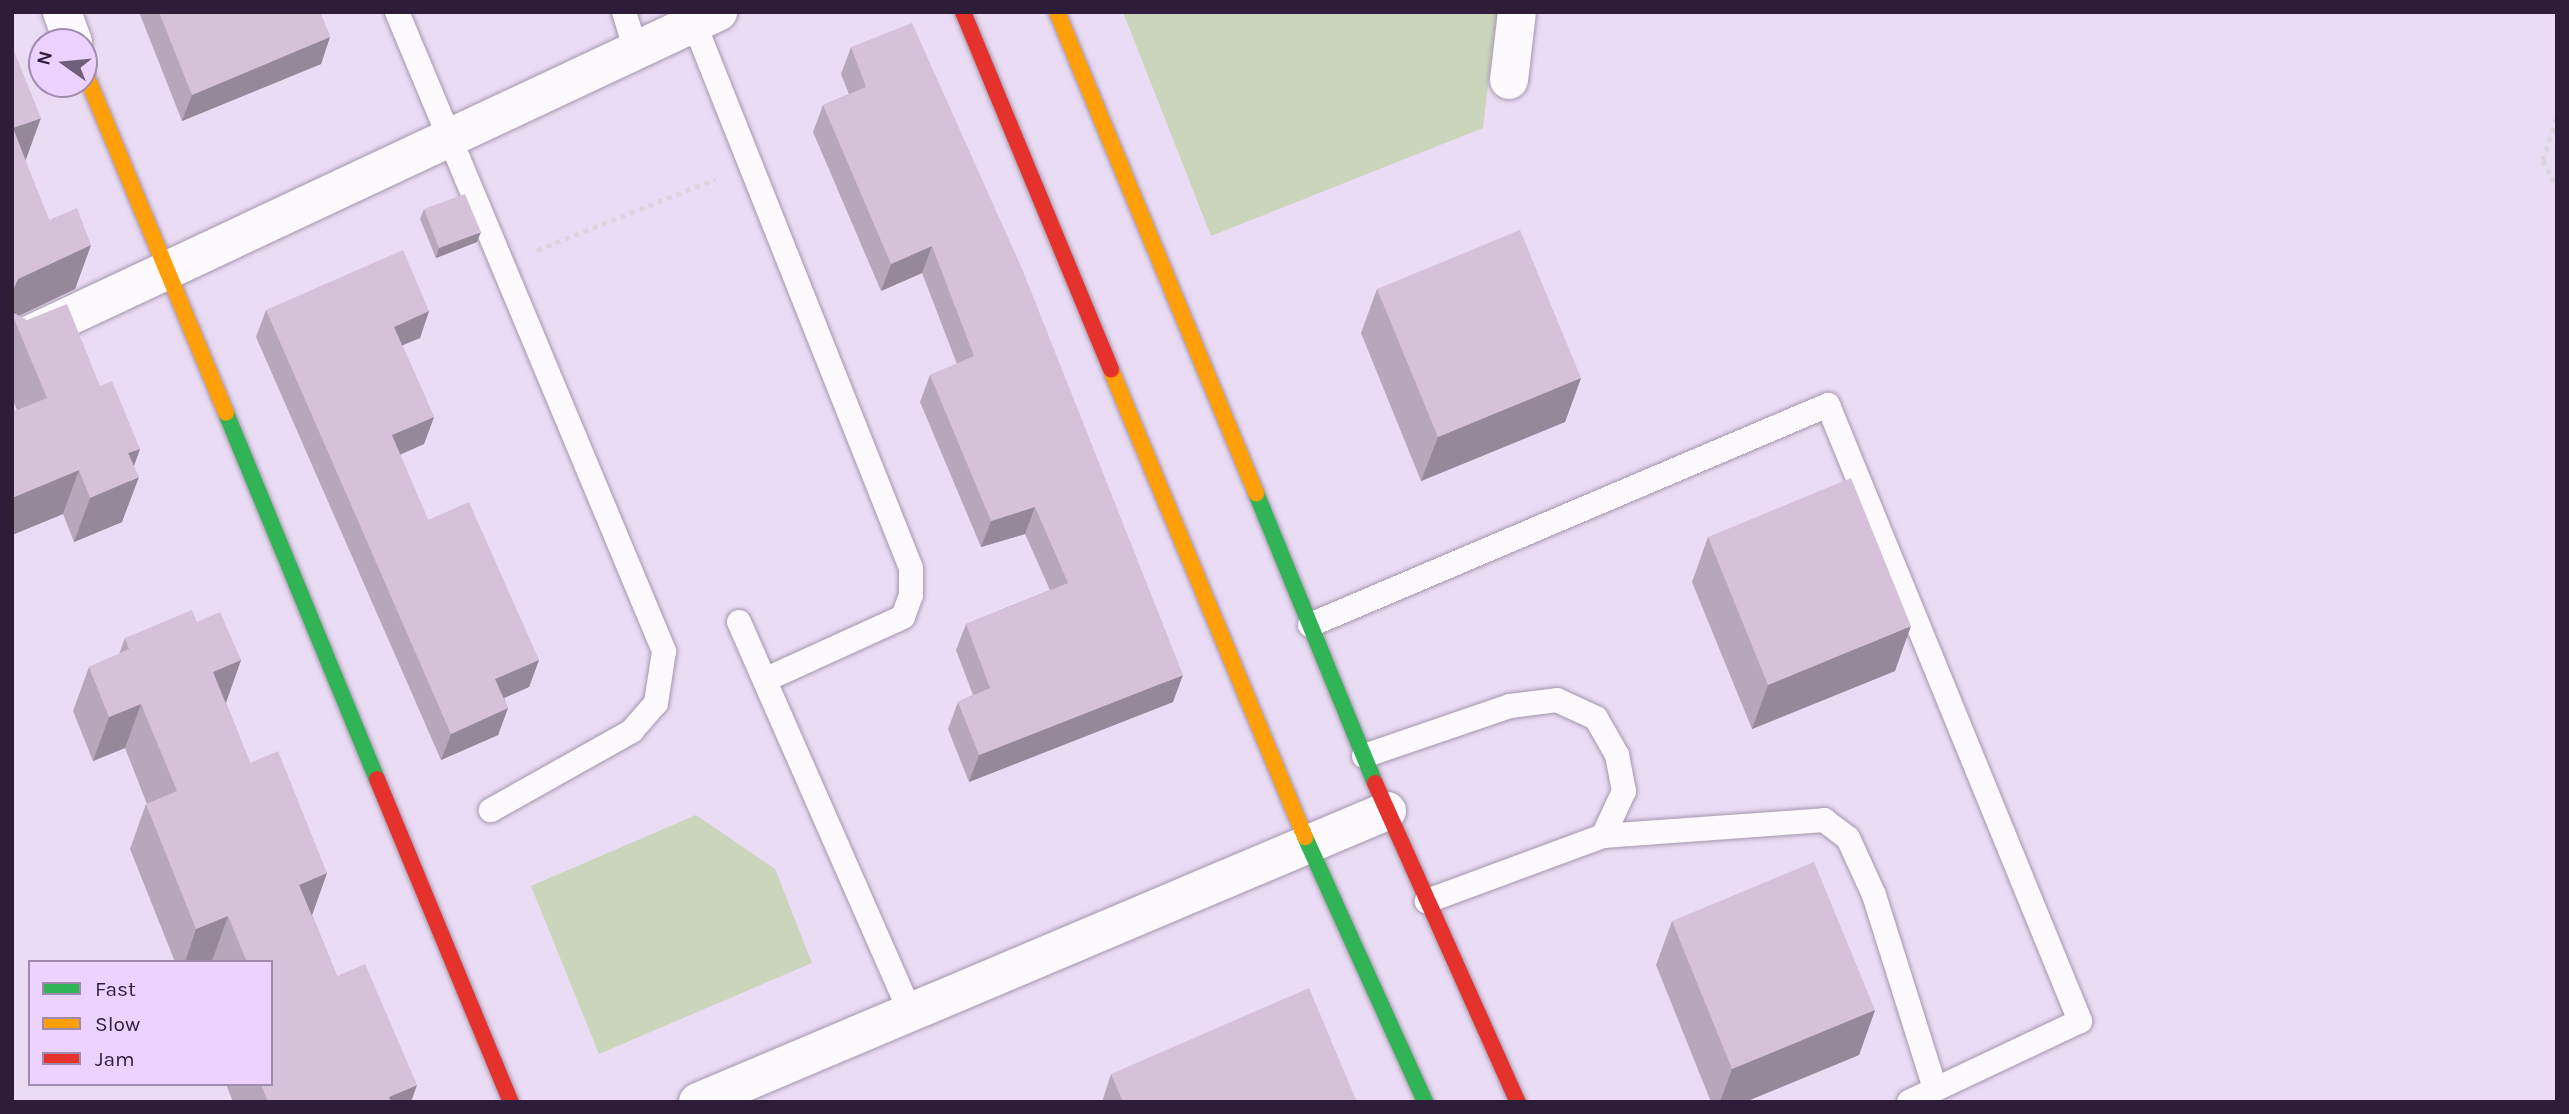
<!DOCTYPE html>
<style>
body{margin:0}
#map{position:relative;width:2569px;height:1114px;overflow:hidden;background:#eadcf4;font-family:Karla,sans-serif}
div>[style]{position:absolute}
.green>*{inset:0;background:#cad5bc}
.path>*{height:4.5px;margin-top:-2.25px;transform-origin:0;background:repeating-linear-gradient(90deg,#dbd6de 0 5px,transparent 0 10px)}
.roads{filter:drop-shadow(0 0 2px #a496ad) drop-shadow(0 0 2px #a496ad)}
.lane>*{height:24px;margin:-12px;padding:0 12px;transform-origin:12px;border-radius:12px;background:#fcfafd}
.street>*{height:38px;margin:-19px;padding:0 19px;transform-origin:19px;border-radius:19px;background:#fcfafd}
.fast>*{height:16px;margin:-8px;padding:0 8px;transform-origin:8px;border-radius:8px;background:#30b455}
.slow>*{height:16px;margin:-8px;padding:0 8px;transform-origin:8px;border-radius:8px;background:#ff9f0a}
.jam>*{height:16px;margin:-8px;padding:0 8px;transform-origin:8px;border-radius:8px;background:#e5322d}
.wall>*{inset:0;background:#b7a7bb}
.shaded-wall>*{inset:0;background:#958898}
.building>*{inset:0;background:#d5c2d9}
span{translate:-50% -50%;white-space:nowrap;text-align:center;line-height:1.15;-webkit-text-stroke:6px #ebd2ff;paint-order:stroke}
.frame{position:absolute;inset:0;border:14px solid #2d1d39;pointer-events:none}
.legend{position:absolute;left:28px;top:960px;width:245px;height:126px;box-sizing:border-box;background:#ebd2ff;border:2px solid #9f8ab0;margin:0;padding:9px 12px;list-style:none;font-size:21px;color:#2d1d39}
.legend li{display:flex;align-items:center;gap:14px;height:35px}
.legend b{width:35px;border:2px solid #9f8ab0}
.north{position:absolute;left:28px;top:28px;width:70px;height:70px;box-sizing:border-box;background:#ebd2ff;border:2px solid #9f8ab0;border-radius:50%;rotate:285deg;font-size:19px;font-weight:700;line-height:28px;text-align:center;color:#2d1d39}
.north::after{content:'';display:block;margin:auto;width:24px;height:32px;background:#6f607a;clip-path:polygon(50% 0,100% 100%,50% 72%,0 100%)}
</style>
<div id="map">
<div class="green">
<div style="clip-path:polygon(1123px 12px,1497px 12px,1483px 128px,1211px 236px)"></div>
<div style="clip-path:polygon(696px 815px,775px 869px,812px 963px,599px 1054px,531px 886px)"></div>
</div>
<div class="path">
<div style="left:2557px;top:118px;width:44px;rotate:108.4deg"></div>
<div style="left:2543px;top:160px;width:30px;rotate:63deg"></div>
<div style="left:537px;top:250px;width:192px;rotate:-21.7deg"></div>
</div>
<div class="roads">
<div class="lane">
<div style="left:397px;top:12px;width:693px;rotate:67.32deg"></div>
<div style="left:664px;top:651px;width:53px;rotate:98.7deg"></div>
<div style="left:656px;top:703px;width:37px;rotate:131deg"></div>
<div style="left:632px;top:731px;width:162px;rotate:150.7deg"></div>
<div style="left:624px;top:12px;width:44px;rotate:72.8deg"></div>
<div style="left:694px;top:23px;width:587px;rotate:68.29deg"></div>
<div style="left:911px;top:568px;width:27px;rotate:90deg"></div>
<div style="left:911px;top:595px;width:23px;rotate:110deg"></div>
<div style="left:903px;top:617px;width:152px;rotate:155.5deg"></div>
<div style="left:739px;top:622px;width:427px;rotate:66.3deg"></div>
<div style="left:1310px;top:625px;width:563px;rotate:-23.01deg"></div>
<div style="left:1828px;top:405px;width:666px;rotate:67.75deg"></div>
<div style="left:2080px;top:1021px;width:189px;rotate:154.7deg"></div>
<div style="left:1364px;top:756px;width:154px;rotate:-18.9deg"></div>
<div style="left:1510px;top:706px;width:47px;rotate:-7.3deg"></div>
<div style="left:1557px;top:700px;width:43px;rotate:24.8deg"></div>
<div style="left:1596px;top:718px;width:43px;rotate:60.4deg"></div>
<div style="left:1617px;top:755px;width:37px;rotate:79deg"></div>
<div style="left:1624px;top:791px;width:50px;rotate:115deg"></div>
<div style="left:1603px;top:836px;width:188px;rotate:159.7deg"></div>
<div style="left:1603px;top:836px;width:222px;rotate:-4.1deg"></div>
<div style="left:1824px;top:820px;width:30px;rotate:37deg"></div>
<div style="left:1848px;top:838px;width:63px;rotate:65.5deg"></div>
<div style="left:1874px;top:895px;width:203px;rotate:72.5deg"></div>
</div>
<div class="street">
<div style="left:62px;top:12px;width:32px;rotate:70deg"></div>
<div style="left:1509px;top:80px;width:68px;rotate:-83.3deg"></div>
<div style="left:12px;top:343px;width:780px;rotate:-25.12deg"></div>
<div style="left:698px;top:1102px;width:748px;rotate:-22.9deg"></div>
</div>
<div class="fast">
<div style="left:226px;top:413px;width:396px;rotate:67.6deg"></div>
<div style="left:1256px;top:493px;width:313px;rotate:67.7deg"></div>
<div style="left:1305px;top:837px;width:291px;rotate:65.6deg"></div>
</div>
<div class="slow">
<div style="left:1057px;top:12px;width:521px;rotate:67.52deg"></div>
<div style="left:84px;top:70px;width:371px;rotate:67.5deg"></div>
<div style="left:1111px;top:370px;width:506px;rotate:67.44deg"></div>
</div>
<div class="jam">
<div style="left:963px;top:12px;width:387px;rotate:67.5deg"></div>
<div style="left:377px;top:779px;width:350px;rotate:67.5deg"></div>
<div style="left:1375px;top:783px;width:350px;rotate:65.9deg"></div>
</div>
</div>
<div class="wall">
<div style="clip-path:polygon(139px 12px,320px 12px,330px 37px,321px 64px,182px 121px)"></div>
<div style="clip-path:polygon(12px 46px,25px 161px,49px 220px,91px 245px,75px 289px,19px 316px,100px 386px,140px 449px,134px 466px,122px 522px,74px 542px,63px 514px,12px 535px,12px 412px,17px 410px,12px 398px)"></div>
<div style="clip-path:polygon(851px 47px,1173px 702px,969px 782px,948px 729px,958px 702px,973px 695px,956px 650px,966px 624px,1050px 590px,1025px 534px,981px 547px,920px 402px,930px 375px,957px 364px,922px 273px,881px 291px,813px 132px,823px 105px,849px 94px,841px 74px)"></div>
<div style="clip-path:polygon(424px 209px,477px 242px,436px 258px,420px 219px)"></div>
<div style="clip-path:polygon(1377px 289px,1581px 378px,1565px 422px,1421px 481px,1361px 333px)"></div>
<div style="clip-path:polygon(266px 310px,429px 311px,420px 338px,402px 345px,434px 417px,424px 444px,400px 455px,428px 520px,539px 660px,529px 687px,504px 698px,508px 708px,498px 735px,441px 760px,256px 337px)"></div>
<div style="clip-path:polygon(1708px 537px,1895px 671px,1752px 729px,1692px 582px)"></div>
<div style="clip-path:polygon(197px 622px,241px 660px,226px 703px,250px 763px,327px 873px,312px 915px,337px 976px,411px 1102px,233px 1102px,226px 1084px,271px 1084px,271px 962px,212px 962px,212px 961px,175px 962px,130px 849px,146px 804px,147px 804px,125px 748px,93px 761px,73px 711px,89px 667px,119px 654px,125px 638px)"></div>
<div style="clip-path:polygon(1672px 921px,1875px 1010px,1859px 1055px,1745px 1102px,1711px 1102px,1656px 965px)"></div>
<div style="clip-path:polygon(1111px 1074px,1357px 1102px,1102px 1102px)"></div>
</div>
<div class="shaded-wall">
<div style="clip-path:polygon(330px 37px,321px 64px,182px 121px,192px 95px)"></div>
<div style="clip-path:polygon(41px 118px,25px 162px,13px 128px)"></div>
<div style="clip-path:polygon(481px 232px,477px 242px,436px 258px,439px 248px)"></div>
<div style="clip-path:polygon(91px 245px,75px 289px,14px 318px,12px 314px,12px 292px,18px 279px)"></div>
<div style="clip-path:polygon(932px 246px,922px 273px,881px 291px,891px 264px)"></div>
<div style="clip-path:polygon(429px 311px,420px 338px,384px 353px,394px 327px)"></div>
<div style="clip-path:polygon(1581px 378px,1565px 422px,1421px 481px,1438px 437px)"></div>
<div style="clip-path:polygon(434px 417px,424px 444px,382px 462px,392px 435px)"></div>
<div style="clip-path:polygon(140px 449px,128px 482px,139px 477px,122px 522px,74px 542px,90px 498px,128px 453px)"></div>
<div style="clip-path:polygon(79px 470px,63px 514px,12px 535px,12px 498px)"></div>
<div style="clip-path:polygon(1035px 507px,1025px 534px,981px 547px,991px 521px)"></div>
<div style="clip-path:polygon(1911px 626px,1895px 671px,1752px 729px,1768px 685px)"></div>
<div style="clip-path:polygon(241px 660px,225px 705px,213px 672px)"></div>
<div style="clip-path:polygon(539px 660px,529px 687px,486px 706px,495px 679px)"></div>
<div style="clip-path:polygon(1183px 675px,1173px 702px,969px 782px,979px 755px)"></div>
<div style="clip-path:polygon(141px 704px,125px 748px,93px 761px,109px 717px)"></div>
<div style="clip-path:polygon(508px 708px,498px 735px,441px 760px,451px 734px)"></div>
<div style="clip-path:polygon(327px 873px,311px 918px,299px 885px)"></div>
<div style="clip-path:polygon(228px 916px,212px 961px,185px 962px,196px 929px)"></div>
<div style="clip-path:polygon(1875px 1010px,1859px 1055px,1745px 1102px,1720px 1102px,1732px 1069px)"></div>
<div style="clip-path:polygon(417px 1085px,411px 1102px,387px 1102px,389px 1097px)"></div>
</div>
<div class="building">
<div style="clip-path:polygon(159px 12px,320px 12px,330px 37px,192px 95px)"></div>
<div style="clip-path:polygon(912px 23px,1023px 271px,1183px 675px,979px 755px,958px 702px,990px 688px,966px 624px,1068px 583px,1035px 507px,991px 521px,930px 375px,974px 356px,932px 246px,891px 264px,823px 105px,866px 87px,851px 47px)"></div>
<div style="clip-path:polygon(12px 46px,41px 118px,13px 128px,49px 220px,77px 208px,91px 245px,18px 279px,12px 292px)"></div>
<div style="clip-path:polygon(465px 194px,481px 232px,439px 248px,424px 209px)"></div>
<div style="clip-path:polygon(1520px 230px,1581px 378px,1438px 437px,1377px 289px)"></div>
<div style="clip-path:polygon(403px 250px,429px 311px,394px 327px,434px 417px,392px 435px,428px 520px,469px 502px,539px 660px,495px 679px,508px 708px,451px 734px,266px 310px)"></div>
<div style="clip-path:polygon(67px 304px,100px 386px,112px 381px,140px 449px,128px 453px,139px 477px,90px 498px,79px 470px,12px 498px,12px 412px,47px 398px,12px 314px,12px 312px,27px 320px)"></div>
<div style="clip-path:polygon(1851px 478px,1911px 626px,1768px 685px,1708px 537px)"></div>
<div style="clip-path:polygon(192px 610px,197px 622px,220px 612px,241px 660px,213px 672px,250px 763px,278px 751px,327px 873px,299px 885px,337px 976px,365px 964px,417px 1085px,389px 1097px,391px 1102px,268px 1102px,261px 1084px,271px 1084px,271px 962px,247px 962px,228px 916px,196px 929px,146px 804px,177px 791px,141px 704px,109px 717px,89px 667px,129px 649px,125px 638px)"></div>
<div style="clip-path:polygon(1814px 862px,1875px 1010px,1732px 1069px,1672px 921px)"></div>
<div style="clip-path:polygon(1309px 988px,1357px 1102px,1123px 1102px,1111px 1074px)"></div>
</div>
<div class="frame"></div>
<ul class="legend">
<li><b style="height:9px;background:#30b455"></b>Fast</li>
<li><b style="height:9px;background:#ff9f0a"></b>Slow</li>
<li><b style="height:9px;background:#e5322d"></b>Jam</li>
</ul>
<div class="north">N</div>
</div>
